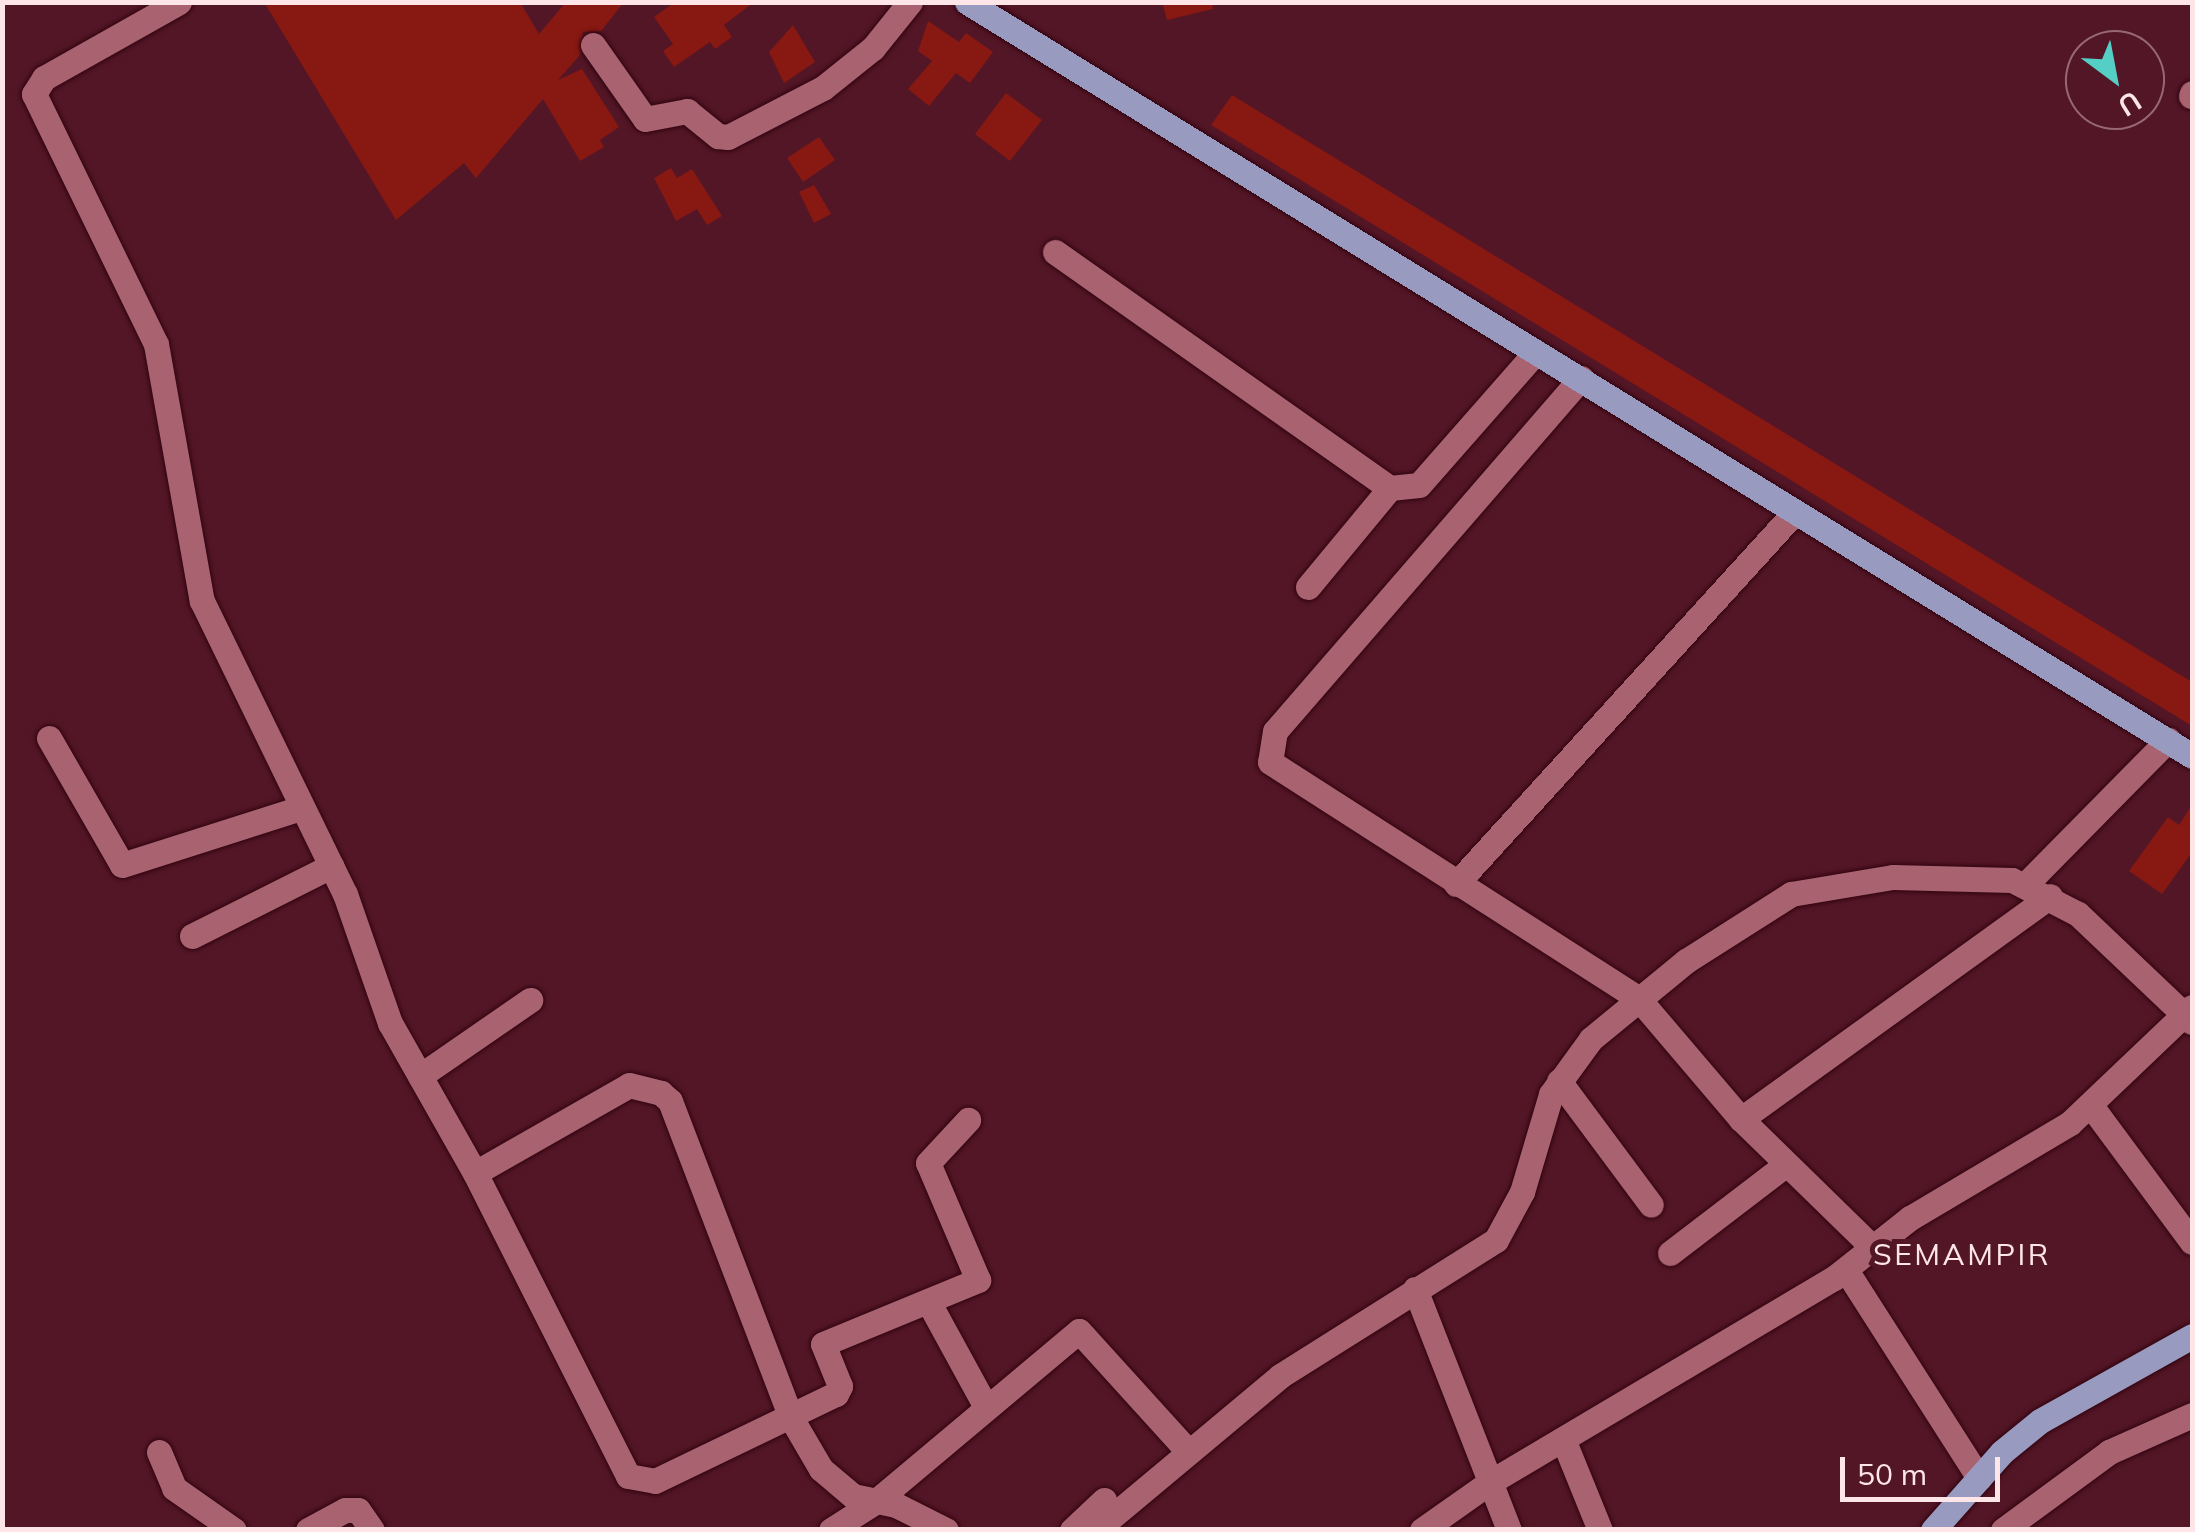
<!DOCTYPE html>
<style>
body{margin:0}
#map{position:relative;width:2195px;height:1532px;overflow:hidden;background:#531626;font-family:Mulish,sans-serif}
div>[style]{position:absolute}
.building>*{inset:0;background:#871812}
.roads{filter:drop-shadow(0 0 2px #310410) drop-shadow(0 0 2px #310410)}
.minor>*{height:25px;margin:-12.5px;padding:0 12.5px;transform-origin:12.5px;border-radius:12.5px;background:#a96370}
.major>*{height:25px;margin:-12.5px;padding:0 12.5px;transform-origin:12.5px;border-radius:12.5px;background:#989bbf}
span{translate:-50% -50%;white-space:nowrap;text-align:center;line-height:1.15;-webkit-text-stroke:10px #531626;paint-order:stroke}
.quarter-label{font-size:30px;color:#fee5e8;letter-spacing:2.5px}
.frame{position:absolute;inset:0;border:5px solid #fee5e8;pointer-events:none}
.north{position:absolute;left:2065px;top:30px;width:100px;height:100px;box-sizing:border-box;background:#531626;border:2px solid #976974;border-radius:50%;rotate:148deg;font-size:28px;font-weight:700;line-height:40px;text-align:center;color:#fee5e8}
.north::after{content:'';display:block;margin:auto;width:35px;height:45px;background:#55cec5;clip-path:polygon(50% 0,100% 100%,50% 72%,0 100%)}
.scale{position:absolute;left:1840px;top:1457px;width:160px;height:45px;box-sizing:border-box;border:5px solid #fee5e8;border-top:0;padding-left:12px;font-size:30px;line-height:35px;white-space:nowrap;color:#fee5e8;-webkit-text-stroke:8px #531626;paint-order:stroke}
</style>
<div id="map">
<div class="building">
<div style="clip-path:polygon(264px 2px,520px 2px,539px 34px,566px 2px,624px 2px,601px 31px,583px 32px,580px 55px,558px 80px,582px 69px,619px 127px,600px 140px,604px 147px,580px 161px,543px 99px,476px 178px,464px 163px,396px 220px)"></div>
<div style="clip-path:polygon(675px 2px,754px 2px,724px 25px,732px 37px,715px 49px,710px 42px,674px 67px,663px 51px,673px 44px,654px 17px)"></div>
<div style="clip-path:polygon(1162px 2px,1212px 2px,1213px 9px,1167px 20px)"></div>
<div style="clip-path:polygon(928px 21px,959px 42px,966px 33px,993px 52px,970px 83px,956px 73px,929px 106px,908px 89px,932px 61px,918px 51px)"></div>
<div style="clip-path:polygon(793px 25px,815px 62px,784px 83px,769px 52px)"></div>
<div style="clip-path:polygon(1006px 93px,1042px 120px,1010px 161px,975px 134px)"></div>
<div style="clip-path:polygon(1232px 95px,2192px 682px,2192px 726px,1211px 125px)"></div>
<div style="clip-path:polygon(819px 137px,835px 160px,803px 182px,787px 158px)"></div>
<div style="clip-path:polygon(671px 168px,677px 178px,692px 169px,722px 216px,707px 225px,697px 209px,676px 221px,654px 178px)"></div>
<div style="clip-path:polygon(814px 185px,831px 214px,814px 223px,799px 192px)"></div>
<div style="clip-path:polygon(2192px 805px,2192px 852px,2162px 894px,2129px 871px,2168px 817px,2179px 825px)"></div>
</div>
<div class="roads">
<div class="minor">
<div style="left:179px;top:2px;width:155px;rotate:150.6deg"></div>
<div style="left:44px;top:78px;width:19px;rotate:122deg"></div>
<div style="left:34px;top:94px;width:278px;rotate:64deg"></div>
<div style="left:156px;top:344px;width:261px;rotate:79.9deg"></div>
<div style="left:202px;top:601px;width:326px;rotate:64deg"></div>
<div style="left:345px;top:894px;width:137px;rotate:70.8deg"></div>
<div style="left:390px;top:1023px;width:172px;rotate:60.5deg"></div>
<div style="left:475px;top:1173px;width:339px;rotate:63.2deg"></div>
<div style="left:628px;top:1476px;width:27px;rotate:10deg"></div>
<div style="left:655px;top:1481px;width:201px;rotate:-25.7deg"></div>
<div style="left:836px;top:1394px;width:9px;rotate:-63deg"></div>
<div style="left:840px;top:1386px;width:45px;rotate:-112deg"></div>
<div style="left:823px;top:1344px;width:168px;rotate:-22.4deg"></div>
<div style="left:978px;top:1280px;width:127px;rotate:-113.1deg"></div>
<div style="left:928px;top:1163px;width:59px;rotate:-47.1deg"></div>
<div style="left:593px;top:45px;width:90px;rotate:54.9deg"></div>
<div style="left:645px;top:119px;width:43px;rotate:-10.8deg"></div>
<div style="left:687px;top:111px;width:40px;rotate:39deg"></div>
<div style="left:718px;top:136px;width:10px;rotate:6deg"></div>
<div style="left:728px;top:137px;width:107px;rotate:-27.3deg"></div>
<div style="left:823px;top:88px;width:64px;rotate:-38.7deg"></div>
<div style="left:873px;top:48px;width:59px;rotate:-51.2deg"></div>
<div style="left:2191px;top:96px;width:3px;rotate:-72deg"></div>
<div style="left:1055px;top:252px;width:410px;rotate:35.2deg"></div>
<div style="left:1581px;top:378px;width:467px;rotate:130.9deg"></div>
<div style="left:1275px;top:731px;width:31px;rotate:99deg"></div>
<div style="left:1270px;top:762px;width:437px;rotate:32.7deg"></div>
<div style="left:1638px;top:998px;width:159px;rotate:49.6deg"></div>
<div style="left:1741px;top:1119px;width:182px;rotate:44.3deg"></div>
<div style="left:1308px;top:587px;width:129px;rotate:-50.4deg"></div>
<div style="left:1390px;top:488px;width:29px;rotate:-6deg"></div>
<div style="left:1419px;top:485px;width:177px;rotate:-48.7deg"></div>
<div style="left:49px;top:738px;width:146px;rotate:60.1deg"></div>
<div style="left:122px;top:865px;width:188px;rotate:-17.7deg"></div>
<div style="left:1456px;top:884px;width:500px;rotate:-47.67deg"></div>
<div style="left:2025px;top:885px;width:204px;rotate:-45.4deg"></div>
<div style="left:192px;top:936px;width:156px;rotate:-26.7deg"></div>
<div style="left:420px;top:1076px;width:134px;rotate:-34.6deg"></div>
<div style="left:1559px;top:1081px;width:154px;rotate:53.4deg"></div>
<div style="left:2092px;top:1107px;width:168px;rotate:53.5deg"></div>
<div style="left:1741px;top:1119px;width:381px;rotate:-35.8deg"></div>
<div style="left:475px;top:1173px;width:177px;rotate:-29.7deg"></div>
<div style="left:629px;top:1085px;width:33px;rotate:14deg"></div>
<div style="left:661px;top:1093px;width:12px;rotate:42deg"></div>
<div style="left:670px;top:1101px;width:337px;rotate:69.1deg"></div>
<div style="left:790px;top:1416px;width:61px;rotate:59.7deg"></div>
<div style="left:821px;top:1469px;width:42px;rotate:40.2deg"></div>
<div style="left:853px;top:1496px;width:44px;rotate:11.8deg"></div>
<div style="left:896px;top:1505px;width:56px;rotate:26.6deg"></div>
<div style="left:1670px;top:1253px;width:145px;rotate:-37.4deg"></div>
<div style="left:1846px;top:1270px;width:247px;rotate:57.4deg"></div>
<div style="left:1415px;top:1289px;width:259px;rotate:68.7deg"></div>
<div style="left:928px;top:1301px;width:119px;rotate:61.3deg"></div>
<div style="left:1563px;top:1439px;width:98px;rotate:67.9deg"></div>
<div style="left:159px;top:1452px;width:39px;rotate:67deg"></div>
<div style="left:174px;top:1488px;width:73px;rotate:35deg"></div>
<div style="left:308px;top:1530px;width:42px;rotate:-28.4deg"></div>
<div style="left:345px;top:1510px;width:13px"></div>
<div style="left:358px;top:1510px;width:24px;rotate:55deg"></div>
<div style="left:831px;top:1530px;width:52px;rotate:-32.5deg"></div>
<div style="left:875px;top:1502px;width:266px;rotate:-40deg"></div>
<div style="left:1079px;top:1331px;width:161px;rotate:47.8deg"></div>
<div style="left:1072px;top:1530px;width:44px;rotate:-43.2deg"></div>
<div style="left:1096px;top:1530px;width:240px;rotate:-39.9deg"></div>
<div style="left:1280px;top:1376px;width:255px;rotate:-32.2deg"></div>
<div style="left:1496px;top:1240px;width:55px;rotate:-61.6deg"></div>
<div style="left:1522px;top:1192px;width:102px;rotate:-73.5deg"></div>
<div style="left:1551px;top:1094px;width:68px;rotate:-54deg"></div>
<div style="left:1591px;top:1039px;width:123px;rotate:-39.4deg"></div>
<div style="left:1686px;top:961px;width:125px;rotate:-32.5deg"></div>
<div style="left:1791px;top:894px;width:103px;rotate:-9.5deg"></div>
<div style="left:1893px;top:877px;width:119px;rotate:1.4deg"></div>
<div style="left:2012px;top:880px;width:74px;rotate:27.3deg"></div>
<div style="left:2078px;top:914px;width:157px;rotate:43.5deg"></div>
<div style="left:1422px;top:1530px;width:83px;rotate:-35.2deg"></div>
<div style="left:1490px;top:1482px;width:400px;rotate:-30.7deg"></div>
<div style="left:1834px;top:1278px;width:97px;rotate:-38.3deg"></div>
<div style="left:1910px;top:1218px;width:186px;rotate:-30.7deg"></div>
<div style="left:2070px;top:1123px;width:168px;rotate:-43.6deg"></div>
<div style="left:2003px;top:1530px;width:132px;rotate:-36.3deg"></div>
<div style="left:2109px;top:1452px;width:91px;rotate:-24deg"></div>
</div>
<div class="major">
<div style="left:967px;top:2px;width:1438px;rotate:31.61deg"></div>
<div style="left:1933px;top:1530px;width:104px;rotate:-48.5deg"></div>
<div style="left:2002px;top:1452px;width:49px;rotate:-39.2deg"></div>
<div style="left:2040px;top:1421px;width:174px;rotate:-29.2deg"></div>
</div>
</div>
<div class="quarter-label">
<span style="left:1962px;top:1254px">SEMAMPIR</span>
</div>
<div class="frame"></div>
<div class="north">U</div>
<div class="scale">50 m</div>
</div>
